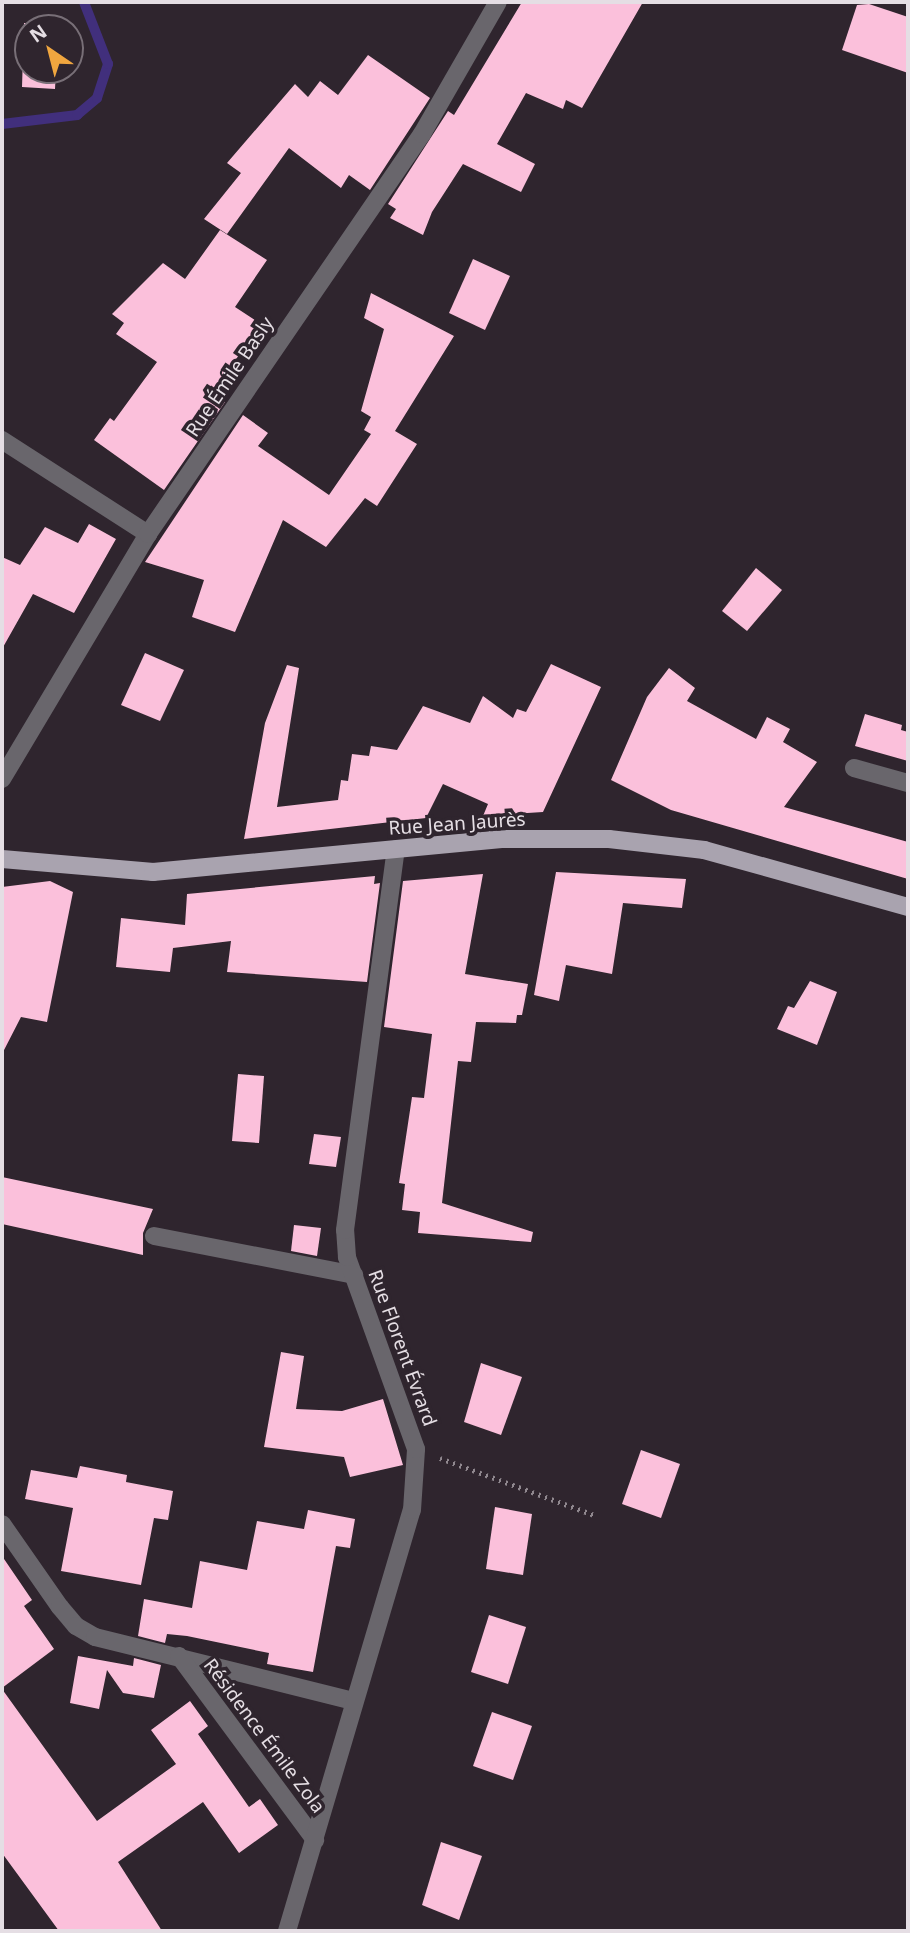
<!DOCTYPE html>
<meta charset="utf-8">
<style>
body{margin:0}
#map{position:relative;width:910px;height:1933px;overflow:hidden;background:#2f252e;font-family:"Noto Sans",sans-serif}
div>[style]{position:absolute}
.stream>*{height:10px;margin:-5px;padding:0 5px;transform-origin:5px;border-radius:5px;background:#412f7c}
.building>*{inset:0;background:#fbc0db}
.path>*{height:4.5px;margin-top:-2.25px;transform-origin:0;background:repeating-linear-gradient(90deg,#90888f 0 2px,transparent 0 7px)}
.minor>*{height:18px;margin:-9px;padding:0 9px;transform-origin:9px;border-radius:9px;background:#69666c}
.major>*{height:18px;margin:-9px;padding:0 9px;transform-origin:9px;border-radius:9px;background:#a9a3af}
span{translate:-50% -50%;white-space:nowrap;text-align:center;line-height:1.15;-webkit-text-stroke:7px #2f252e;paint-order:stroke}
.street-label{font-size:19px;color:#e5dee4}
.frame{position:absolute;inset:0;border:4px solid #e5dee4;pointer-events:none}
.north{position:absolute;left:14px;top:14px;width:70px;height:70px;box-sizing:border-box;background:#2f252e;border:2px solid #786f77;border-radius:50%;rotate:325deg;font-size:19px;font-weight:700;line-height:28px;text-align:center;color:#e5dee4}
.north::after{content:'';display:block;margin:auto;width:24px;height:32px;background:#f0a63f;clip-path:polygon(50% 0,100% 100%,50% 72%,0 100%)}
</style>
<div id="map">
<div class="stream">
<div style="left:2px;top:124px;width:76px;rotate:-6.8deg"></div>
<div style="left:77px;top:115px;width:26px;rotate:-40deg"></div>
<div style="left:97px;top:98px;width:36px;rotate:-72deg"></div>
<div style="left:108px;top:64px;width:66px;rotate:-111.2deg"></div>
</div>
<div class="building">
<div style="clip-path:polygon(522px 2px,643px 2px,582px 108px,566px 100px,563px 109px,526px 93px,497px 144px,535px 164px,521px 192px,463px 164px,432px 212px,423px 235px,390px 218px,396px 209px,388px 204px,448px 111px,454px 115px)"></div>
<div style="clip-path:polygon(869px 4px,908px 17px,908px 73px,842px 50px,857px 5px)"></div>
<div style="clip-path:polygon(24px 23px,58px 24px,58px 28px,28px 28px,28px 70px,56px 70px,55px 89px,22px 87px)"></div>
<div style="clip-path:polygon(368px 55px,430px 98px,370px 190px,349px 175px,341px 188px,289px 148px,227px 234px,204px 219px,241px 173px,227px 163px,295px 84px,308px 97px,320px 81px,338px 95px)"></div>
<div style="clip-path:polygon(220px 230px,267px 260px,235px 307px,261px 324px,212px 393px,225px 402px,164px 490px,94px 440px,110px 418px,114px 421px,157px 362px,116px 334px,124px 323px,112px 314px,163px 263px,185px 279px)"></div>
<div style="clip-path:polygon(473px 259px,510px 276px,485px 330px,449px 313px)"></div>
<div style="clip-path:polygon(371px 293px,454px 336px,395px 431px,417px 444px,377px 506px,365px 498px,326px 547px,283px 520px,235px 632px,192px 617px,204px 580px,145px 562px,243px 415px,268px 433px,258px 446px,329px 495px,371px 434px,364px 430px,371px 417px,361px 411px,384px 329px,364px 318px)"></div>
<div style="clip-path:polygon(89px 524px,116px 539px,74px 613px,33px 594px,2px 649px,2px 557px,20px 565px,45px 527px,78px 543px)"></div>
<div style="clip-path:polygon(756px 568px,782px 590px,747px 631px,722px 611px)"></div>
<div style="clip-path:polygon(145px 653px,184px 670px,160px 721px,121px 705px)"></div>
<div style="clip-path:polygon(551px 664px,601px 687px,543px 812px,483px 816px,488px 804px,443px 784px,426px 818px,244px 839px,265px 723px,287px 665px,299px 668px,277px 807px,338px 800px,341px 780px,348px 781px,352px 754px,369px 756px,371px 746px,397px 750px,423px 706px,470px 723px,483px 696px,513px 718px,517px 709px,526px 712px)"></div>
<div style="clip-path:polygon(669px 668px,695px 688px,687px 701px,756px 739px,767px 717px,790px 729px,783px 742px,817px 762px,784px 807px,908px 842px,908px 879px,671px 810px,611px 780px,647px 697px)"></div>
<div style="clip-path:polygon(865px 714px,902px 725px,901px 730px,908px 732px,908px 761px,855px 746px)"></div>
<div style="clip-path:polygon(556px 872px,686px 879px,682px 908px,623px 903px,612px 974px,566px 965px,559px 1001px,534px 995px)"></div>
<div style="clip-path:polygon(483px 874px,465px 974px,528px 984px,522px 1015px,517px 1015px,516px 1023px,476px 1022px,471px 1062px,458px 1061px,442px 1203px,533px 1232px,531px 1242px,418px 1233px,420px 1212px,402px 1210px,405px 1184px,399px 1183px,412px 1097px,424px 1098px,432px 1034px,384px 1027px,403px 881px)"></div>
<div style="clip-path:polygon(375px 876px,374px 884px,380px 883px,367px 982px,227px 972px,231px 941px,173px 948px,170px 972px,116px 967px,121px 918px,185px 925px,187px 894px)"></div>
<div style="clip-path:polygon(50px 881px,73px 892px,47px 1022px,21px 1017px,2px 1054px,2px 887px)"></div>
<div style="clip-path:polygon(810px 981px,837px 992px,817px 1045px,777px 1029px,788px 1006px,794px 1008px)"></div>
<div style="clip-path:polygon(238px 1074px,264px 1076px,259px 1143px,232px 1141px)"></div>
<div style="clip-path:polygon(314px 1134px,341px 1137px,336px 1167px,309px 1164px)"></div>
<div style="clip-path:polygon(2px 1177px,153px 1209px,143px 1233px,143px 1255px,2px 1224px)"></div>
<div style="clip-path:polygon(294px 1225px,321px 1228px,317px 1256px,291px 1251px)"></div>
<div style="clip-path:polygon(281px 1352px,304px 1356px,296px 1409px,342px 1411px,383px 1399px,403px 1465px,350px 1477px,344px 1457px,264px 1447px)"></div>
<div style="clip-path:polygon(481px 1363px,522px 1377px,501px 1435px,464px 1422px)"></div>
<div style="clip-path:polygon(641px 1450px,680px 1464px,661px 1518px,622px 1504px)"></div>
<div style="clip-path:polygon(80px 1466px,127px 1475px,126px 1482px,173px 1491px,168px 1520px,154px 1518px,141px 1585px,61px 1571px,73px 1508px,25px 1499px,31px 1470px,77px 1478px)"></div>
<div style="clip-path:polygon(495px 1507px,532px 1514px,523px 1575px,486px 1569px)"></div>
<div style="clip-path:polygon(308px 1510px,355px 1519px,350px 1548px,336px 1546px,313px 1672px,267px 1664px,269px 1653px,187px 1636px,167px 1634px,165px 1643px,138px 1636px,144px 1599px,192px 1608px,200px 1561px,247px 1570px,257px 1521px,304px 1529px)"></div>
<div style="clip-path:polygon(2px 1556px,32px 1600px,24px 1606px,54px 1649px,2px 1688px)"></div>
<div style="clip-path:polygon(489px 1615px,526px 1627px,508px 1684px,471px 1672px)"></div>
<div style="clip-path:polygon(78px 1656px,133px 1666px,134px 1658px,161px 1665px,154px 1698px,123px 1693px,107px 1670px,99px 1709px,70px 1703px)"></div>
<div style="clip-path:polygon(2px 1689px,97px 1821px,176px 1764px,151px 1730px,190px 1701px,208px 1726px,198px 1734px,249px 1807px,260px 1799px,278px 1825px,239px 1853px,203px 1802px,118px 1862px,162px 1931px,59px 1931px,2px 1853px)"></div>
<div style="clip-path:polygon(492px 1712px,532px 1726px,513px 1780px,473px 1766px)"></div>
<div style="clip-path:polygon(441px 1842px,482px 1856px,459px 1920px,422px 1905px)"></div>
</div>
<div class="path">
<div style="left:440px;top:1458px;width:167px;rotate:20.3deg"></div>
</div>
<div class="minor">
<div style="left:2px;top:440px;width:174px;rotate:32.8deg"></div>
<div style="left:854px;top:768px;width:56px;rotate:15.5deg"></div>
<div style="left:2px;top:779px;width:285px;rotate:-59.2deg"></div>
<div style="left:148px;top:534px;width:485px;rotate:-55.6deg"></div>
<div style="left:422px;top:134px;width:152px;rotate:-60.1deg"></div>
<div style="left:154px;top:1236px;width:204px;rotate:11deg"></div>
<div style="left:2px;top:1524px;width:101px;rotate:55.1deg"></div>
<div style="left:60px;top:1607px;width:25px;rotate:50deg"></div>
<div style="left:76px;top:1626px;width:22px;rotate:30deg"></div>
<div style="left:95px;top:1637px;width:266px;rotate:13.9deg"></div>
<div style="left:179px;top:1656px;width:229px;rotate:53.5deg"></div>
<div style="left:287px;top:1931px;width:439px;rotate:-73.5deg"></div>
<div style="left:412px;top:1510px;width:61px;rotate:-86.2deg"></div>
<div style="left:416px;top:1449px;width:204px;rotate:-109.8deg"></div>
<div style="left:347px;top:1257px;width:27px;rotate:-94deg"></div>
<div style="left:345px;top:1230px;width:384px;rotate:-82.4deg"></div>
</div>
<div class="major">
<div style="left:2px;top:859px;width:152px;rotate:4.9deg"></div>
<div style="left:153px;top:872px;width:350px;rotate:-5.4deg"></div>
<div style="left:501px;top:839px;width:108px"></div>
<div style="left:609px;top:839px;width:96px;rotate:6.6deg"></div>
<div style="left:704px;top:850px;width:212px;rotate:15.6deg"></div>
</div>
<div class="street-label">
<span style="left:230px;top:377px;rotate:-56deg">Rue Émile Basly</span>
<span style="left:457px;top:824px;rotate:-4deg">Rue Jean Jaurès</span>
<span style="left:402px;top:1348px;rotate:70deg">Rue Florent Évrard</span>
<span style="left:264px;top:1736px;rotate:53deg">Résidence Émile Zola</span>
</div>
<div class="frame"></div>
<div class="north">N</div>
</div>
